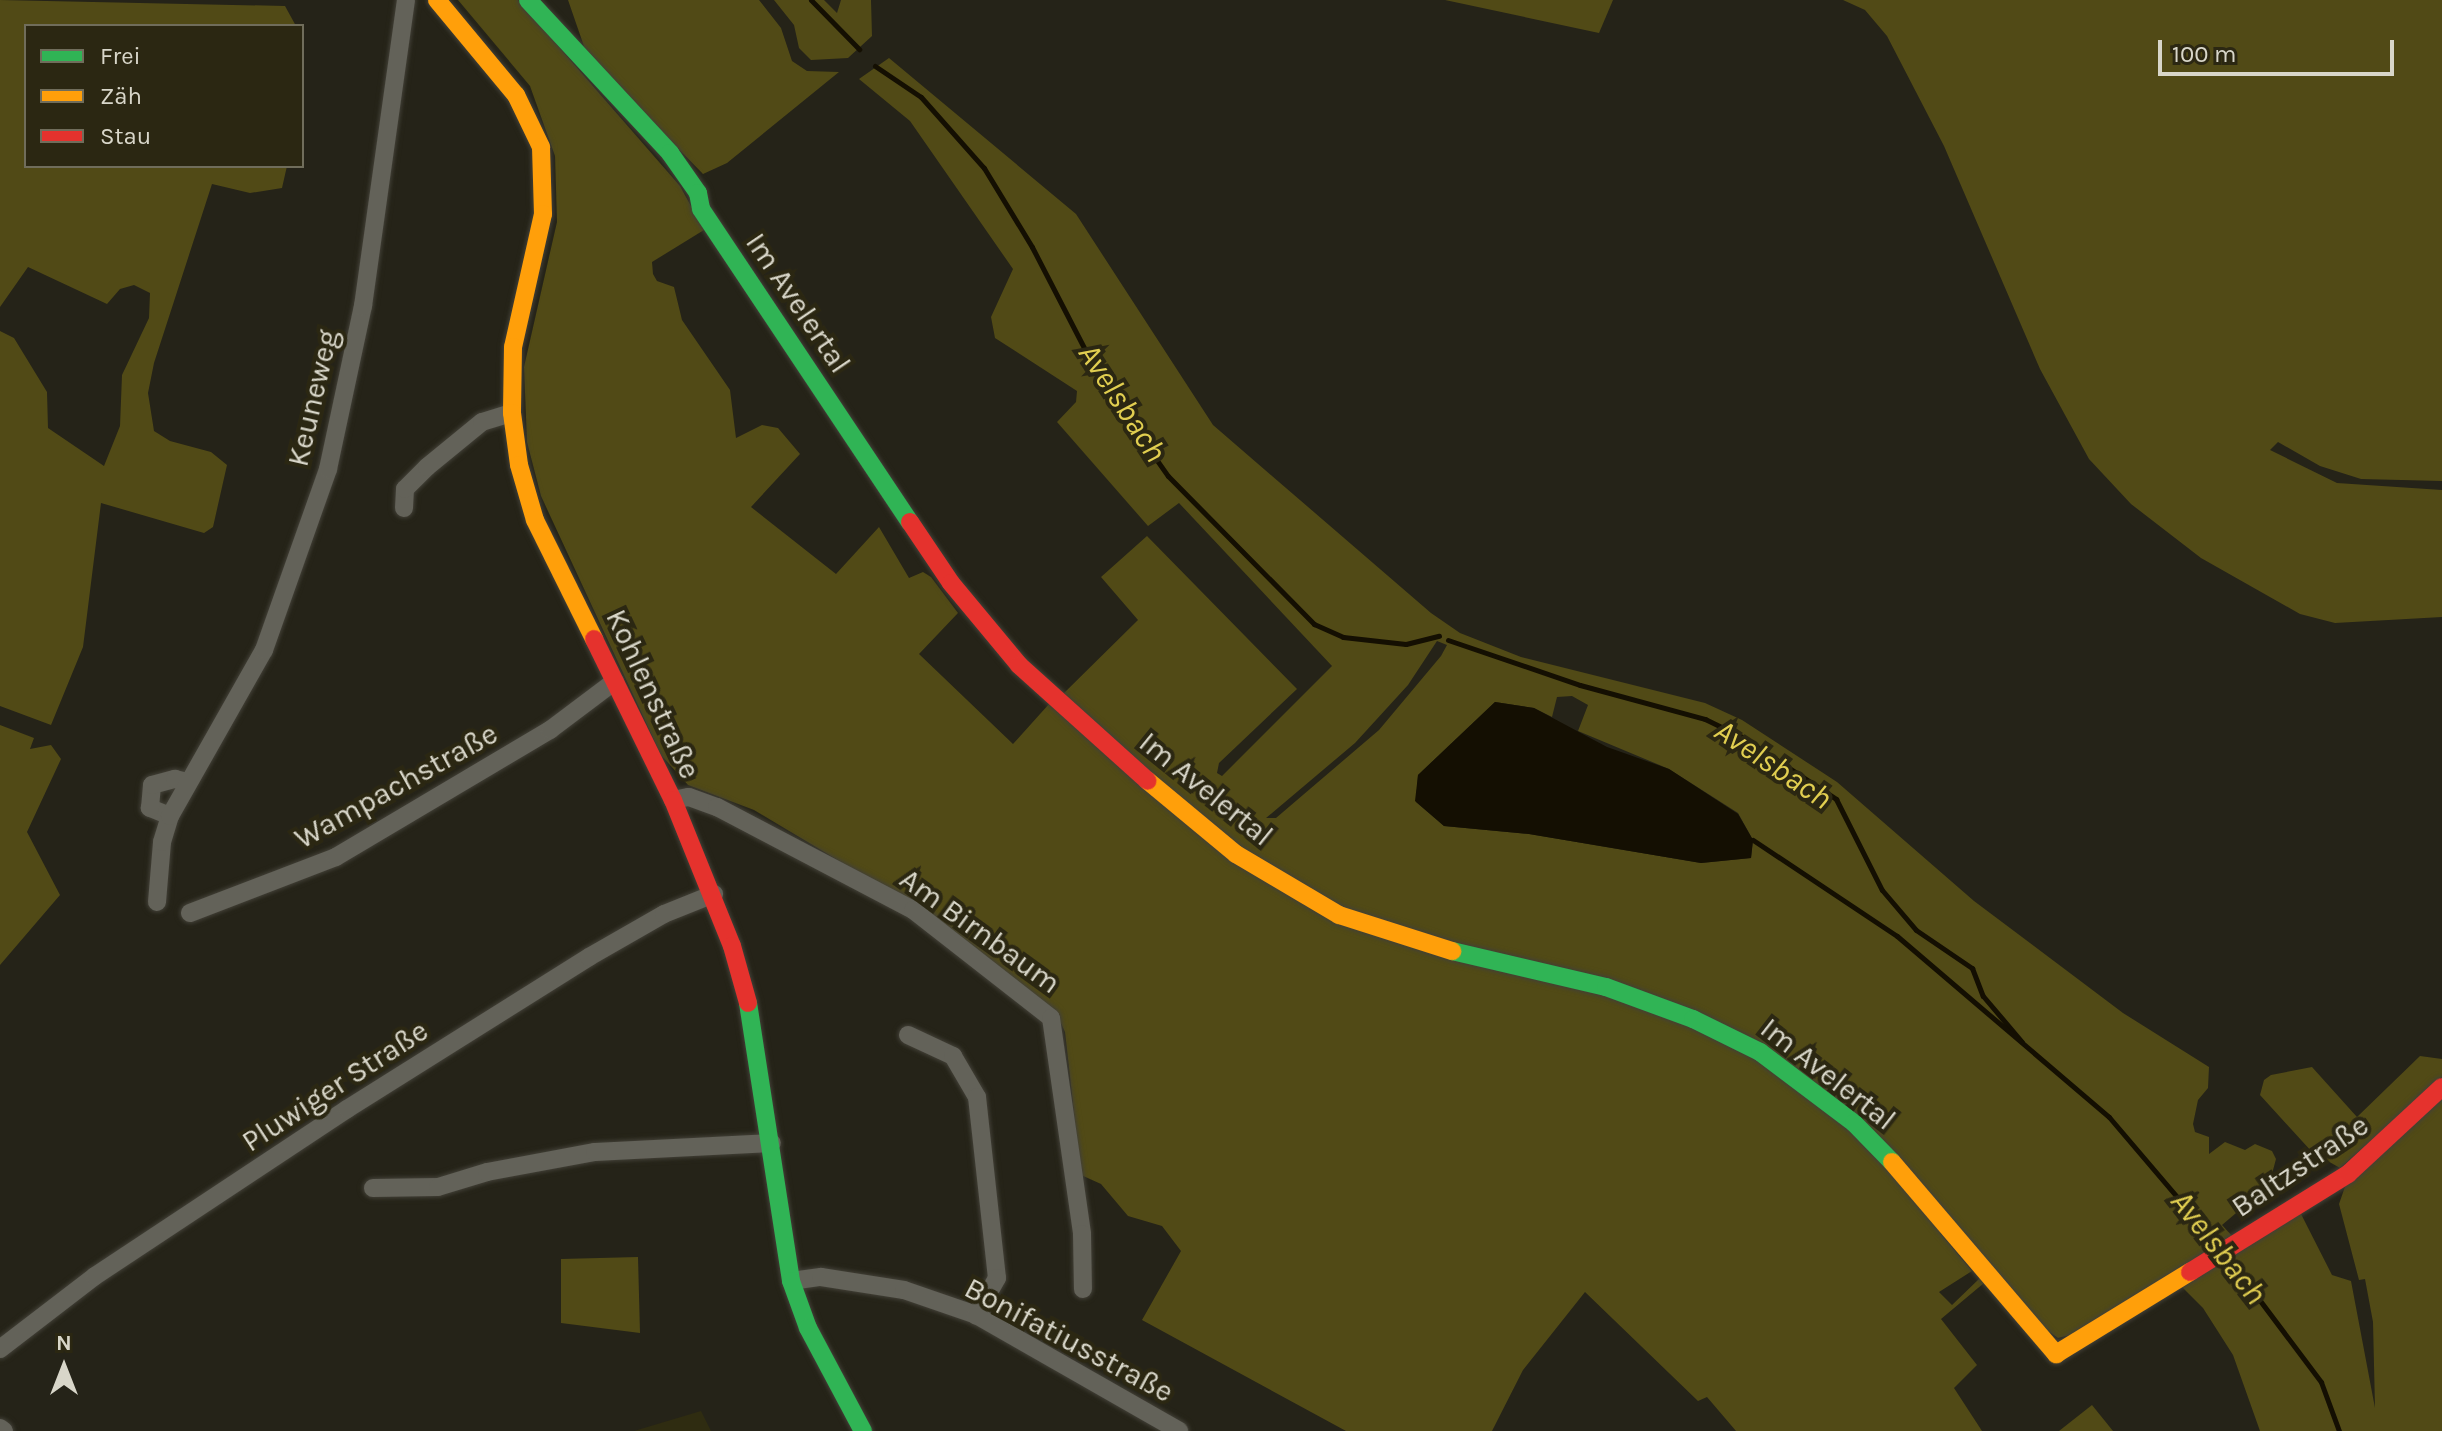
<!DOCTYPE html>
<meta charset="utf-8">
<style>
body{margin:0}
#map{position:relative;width:2442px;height:1431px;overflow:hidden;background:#252318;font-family:Karla,sans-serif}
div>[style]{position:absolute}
.built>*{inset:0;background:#2f2c11}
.green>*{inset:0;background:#514a16}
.water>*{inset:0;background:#140f02}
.stream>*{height:5px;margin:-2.5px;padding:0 2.5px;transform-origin:2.5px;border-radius:2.5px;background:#140f02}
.roads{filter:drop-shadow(0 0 2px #424037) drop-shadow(0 0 2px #424037)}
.street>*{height:18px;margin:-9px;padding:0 9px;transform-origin:9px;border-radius:9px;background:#636259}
.fast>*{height:18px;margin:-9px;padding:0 9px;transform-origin:9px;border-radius:9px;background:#30b455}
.slow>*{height:18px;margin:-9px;padding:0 9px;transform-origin:9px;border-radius:9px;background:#ff9f0a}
.jam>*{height:18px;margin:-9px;padding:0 9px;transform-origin:9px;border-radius:9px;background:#e5322d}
span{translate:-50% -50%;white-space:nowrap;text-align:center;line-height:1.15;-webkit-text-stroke:8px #2b2712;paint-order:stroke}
.street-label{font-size:30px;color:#d8d6c9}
.water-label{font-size:32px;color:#e1ce50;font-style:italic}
.legend{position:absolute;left:24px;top:24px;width:280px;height:144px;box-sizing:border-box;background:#2b2712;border:2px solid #706d5b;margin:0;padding:10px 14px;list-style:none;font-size:24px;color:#d8d6c9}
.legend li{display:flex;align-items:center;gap:16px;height:40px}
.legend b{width:40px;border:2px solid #706d5b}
.north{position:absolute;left:24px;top:1327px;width:80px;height:80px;-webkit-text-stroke:6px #2b2712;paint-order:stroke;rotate:0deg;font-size:22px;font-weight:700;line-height:32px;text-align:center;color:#d8d6c9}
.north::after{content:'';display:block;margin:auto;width:28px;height:36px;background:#d8d6c9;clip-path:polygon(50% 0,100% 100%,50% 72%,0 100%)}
.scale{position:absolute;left:2158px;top:40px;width:236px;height:36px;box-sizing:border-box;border:4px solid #d8d6c9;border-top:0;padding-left:10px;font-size:24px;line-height:28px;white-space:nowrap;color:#d8d6c9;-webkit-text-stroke:6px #2b2712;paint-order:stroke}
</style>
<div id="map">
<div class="built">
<div style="clip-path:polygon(701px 1411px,711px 1431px,634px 1431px)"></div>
</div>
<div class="green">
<div style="clip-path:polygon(0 0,285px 6px,296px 26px,26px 26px,26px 166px,287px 166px,282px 188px,250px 193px,212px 184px,154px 363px,148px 393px,154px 431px,170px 441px,211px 452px,227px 465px,213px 527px,204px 533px,101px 503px,83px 647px,51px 725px,0 706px,0 331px,14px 338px,47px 392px,48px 428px,104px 466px,120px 426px,122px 375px,149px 318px,150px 293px,134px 285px,120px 289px,107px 304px,28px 267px,0 307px)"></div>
<div style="clip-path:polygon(evenodd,458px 0,518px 0,680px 186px,704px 230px,652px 262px,653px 274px,657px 281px,674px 287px,682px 320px,730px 390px,736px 438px,762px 425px,778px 428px,800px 454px,751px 507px,836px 574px,879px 527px,909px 578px,923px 572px,931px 577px,958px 613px,919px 654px,1013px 744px,1049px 704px,1156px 797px,1160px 780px,1062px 695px,1138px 620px,1101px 577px,1147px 536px,1297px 689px,1219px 763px,1217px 773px,1222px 776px,1332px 666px,1179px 503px,1148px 526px,1057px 422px,1076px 402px,1077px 391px,995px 338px,991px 317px,1013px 269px,910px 121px,859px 79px,889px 58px,1076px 214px,1213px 425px,1431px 613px,1460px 633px,1521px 657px,1705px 703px,1742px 720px,1837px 782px,1974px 901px,2123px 1013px,2209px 1067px,2208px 1088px,2198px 1100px,2193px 1124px,2195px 1132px,2209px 1137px,2209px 1154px,2225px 1142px,2245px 1150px,2255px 1144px,2272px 1151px,2276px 1159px,2269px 1185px,2222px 1225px,2234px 1238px,2074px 1334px,2058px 1338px,2040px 1325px,1885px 1143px,1834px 1100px,1765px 1047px,1646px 997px,1643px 1003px,1752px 1056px,1852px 1129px,1944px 1229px,1940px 1233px,1972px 1271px,1939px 1292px,1952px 1305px,1980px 1278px,1984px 1283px,1941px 1319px,1977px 1365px,1954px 1388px,1982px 1431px,1736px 1431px,1707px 1397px,1698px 1401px,1585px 1292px,1523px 1370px,1492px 1431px,1346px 1431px,1142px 1320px,1181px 1251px,1162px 1226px,1128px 1216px,1101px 1184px,1081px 1175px,1065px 1032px,1059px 1019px,928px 914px,754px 810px,688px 785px,661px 755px,541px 496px,527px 442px,524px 367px,557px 222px,555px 156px,530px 86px,458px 0,1437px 641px,1447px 645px,1441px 656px,1379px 730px,1276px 818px,1266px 818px,1355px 743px,1408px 685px,1437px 641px,458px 0,1572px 696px,1588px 705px,1578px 731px,1669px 769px,1738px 813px,1753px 840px,1751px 858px,1701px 863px,1529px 834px,1444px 826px,1416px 802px,1418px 775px,1495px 702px,1534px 708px,1552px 717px,1557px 697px,1572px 696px)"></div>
<div style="clip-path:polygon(568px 0,759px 0,781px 28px,792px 61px,807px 71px,839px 72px,727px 163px,703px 174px,587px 55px)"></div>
<div style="clip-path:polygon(774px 0,824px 0,837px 13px,841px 0,871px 0,872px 36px,848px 58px,811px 60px,799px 48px,794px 25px)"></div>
<div style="clip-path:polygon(1445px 0,1613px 0,1599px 33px)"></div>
<div style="clip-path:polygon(1843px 0,2442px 0,2442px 481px,2361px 479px,2320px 466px,2278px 442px,2270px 450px,2337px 483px,2442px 490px,2442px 617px,2335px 623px,2300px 614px,2201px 558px,2131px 504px,2089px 459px,2040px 369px,1944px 146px,1887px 36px,1865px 10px)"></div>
<div style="clip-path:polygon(0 725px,34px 738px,30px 749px,51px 745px,61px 759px,27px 832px,60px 895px,0 965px)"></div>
<div style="clip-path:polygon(2420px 1056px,2442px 1059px,2442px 1077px,2340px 1168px,2312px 1152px,2260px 1095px,2264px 1080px,2271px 1075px,2312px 1067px,2357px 1117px)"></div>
<div style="clip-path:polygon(2442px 1096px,2442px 1431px,2260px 1431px,2233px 1355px,2203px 1308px,2181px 1286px,2300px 1212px,2332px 1275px,2351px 1281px,2375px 1408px,2373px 1322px,2365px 1279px,2359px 1280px,2339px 1204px,2347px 1181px)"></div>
<div style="clip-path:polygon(638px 1257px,640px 1333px,561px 1323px,561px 1259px)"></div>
<div style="clip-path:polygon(2092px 1405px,2113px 1431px,2059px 1431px)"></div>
</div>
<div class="water">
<div style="clip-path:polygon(1495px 702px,1534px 708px,1607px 747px,1669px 769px,1738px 814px,1753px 840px,1751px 858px,1701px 863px,1529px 834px,1444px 826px,1415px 801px,1418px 775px)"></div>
</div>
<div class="stream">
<div style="left:811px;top:0;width:69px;rotate:45.6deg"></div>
<div style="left:875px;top:66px;width:55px;rotate:34deg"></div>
<div style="left:921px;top:97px;width:95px;rotate:48.4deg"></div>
<div style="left:984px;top:168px;width:92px;rotate:58.7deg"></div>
<div style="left:1032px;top:247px;width:148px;rotate:62.7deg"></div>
<div style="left:1100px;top:379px;width:118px;rotate:55deg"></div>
<div style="left:1168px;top:476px;width:208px;rotate:45.4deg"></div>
<div style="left:1314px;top:624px;width:32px;rotate:24deg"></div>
<div style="left:1343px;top:637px;width:63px;rotate:6.3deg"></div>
<div style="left:1406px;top:644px;width:34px;rotate:-14deg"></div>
<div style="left:1448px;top:640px;width:139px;rotate:18.8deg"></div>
<div style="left:1580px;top:685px;width:130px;rotate:15.2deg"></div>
<div style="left:1705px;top:719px;width:41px;rotate:25.9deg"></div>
<div style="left:1742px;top:737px;width:113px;rotate:33.4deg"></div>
<div style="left:1836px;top:799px;width:102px;rotate:63.2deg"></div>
<div style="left:1882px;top:890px;width:52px;rotate:49.6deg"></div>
<div style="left:1916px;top:930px;width:68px;rotate:34.2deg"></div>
<div style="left:1972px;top:968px;width:30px;rotate:69deg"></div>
<div style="left:1983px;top:996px;width:60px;rotate:49.7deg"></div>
<div style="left:1753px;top:840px;width:173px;rotate:33.7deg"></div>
<div style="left:1897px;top:936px;width:279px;rotate:40.5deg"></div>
<div style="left:2109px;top:1117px;width:167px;rotate:49.6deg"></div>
<div style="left:2228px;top:1258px;width:155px;rotate:53.1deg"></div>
<div style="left:2321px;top:1382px;width:52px;rotate:69.8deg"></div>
</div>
<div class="roads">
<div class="street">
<div style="left:404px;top:508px;width:19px;rotate:-87deg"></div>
<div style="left:405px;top:489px;width:31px;rotate:-45deg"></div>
<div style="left:427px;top:467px;width:71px;rotate:-39.3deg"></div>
<div style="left:482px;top:422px;width:31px;rotate:-17deg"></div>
<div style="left:673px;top:800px;width:16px;rotate:-11deg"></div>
<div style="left:689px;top:797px;width:30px;rotate:20deg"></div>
<div style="left:717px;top:807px;width:221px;rotate:27.7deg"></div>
<div style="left:913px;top:910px;width:175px;rotate:38deg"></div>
<div style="left:1051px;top:1018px;width:218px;rotate:81.8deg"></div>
<div style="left:1082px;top:1234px;width:55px;rotate:89deg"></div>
<div style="left:170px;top:816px;width:22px;rotate:-158deg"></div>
<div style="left:150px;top:808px;width:23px;rotate:-85deg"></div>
<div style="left:152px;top:785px;width:24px;rotate:-15deg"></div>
<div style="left:175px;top:779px;width:13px;rotate:13deg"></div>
<div style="left:157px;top:902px;width:60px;rotate:-85.2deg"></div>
<div style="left:162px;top:842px;width:27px;rotate:-73deg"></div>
<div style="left:170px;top:816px;width:191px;rotate:-60.5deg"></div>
<div style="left:264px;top:650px;width:192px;rotate:-70.5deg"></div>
<div style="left:328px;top:469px;width:167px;rotate:-77.9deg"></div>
<div style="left:363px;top:306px;width:309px;rotate:-82deg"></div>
<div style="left:190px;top:913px;width:156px;rotate:-21deg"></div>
<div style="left:336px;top:857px;width:249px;rotate:-30.7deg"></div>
<div style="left:550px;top:730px;width:81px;rotate:-37deg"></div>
<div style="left:908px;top:1035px;width:50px;rotate:25deg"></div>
<div style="left:953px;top:1056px;width:48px;rotate:59.7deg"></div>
<div style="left:977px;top:1097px;width:182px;rotate:83.7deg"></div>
<div style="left:997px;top:1278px;width:43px;rotate:119.6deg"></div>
<div style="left:373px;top:1188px;width:65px;rotate:-0.9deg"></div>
<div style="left:438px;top:1187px;width:51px;rotate:-17deg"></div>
<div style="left:487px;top:1172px;width:110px;rotate:-10.5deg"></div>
<div style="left:595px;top:1152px;width:177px;rotate:-2.9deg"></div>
<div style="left:791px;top:1281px;width:30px;rotate:-8deg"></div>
<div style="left:821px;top:1277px;width:84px;rotate:8.9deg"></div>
<div style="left:904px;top:1290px;width:76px;rotate:19.1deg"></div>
<div style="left:976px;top:1315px;width:234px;rotate:29.7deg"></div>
<div style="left:0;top:1349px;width:120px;rotate:-37.5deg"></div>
<div style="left:95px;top:1276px;width:302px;rotate:-33.5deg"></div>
<div style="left:347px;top:1109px;width:286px;rotate:-32.1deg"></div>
<div style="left:589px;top:957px;width:86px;rotate:-29.8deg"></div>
<div style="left:664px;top:914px;width:54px;rotate:-21.8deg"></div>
<div style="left:0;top:1428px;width:5px;rotate:37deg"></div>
</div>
<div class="fast">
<div style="left:528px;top:0;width:209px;rotate:47.1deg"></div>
<div style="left:670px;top:153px;width:49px;rotate:55deg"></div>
<div style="left:698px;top:193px;width:16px;rotate:79deg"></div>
<div style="left:701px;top:209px;width:376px;rotate:56.3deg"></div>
<div style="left:1452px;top:951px;width:158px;rotate:13.2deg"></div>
<div style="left:1606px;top:987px;width:93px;rotate:20.2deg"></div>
<div style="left:1693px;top:1019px;width:75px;rotate:26.2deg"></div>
<div style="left:1760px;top:1052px;width:118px;rotate:37.1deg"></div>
<div style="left:1854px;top:1123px;width:54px;rotate:45.7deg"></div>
<div style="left:748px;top:1003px;width:281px;rotate:81.2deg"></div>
<div style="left:791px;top:1281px;width:50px;rotate:70.1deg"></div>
<div style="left:808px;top:1328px;width:117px;rotate:61.9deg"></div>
</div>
<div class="slow">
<div style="left:437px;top:0;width:124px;rotate:50.3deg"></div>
<div style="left:516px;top:95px;width:58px;rotate:64.3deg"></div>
<div style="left:541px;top:147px;width:67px;rotate:88.3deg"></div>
<div style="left:543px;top:214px;width:136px;rotate:102.7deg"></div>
<div style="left:513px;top:347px;width:66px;rotate:90.9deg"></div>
<div style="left:512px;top:413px;width:52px;rotate:82.3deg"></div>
<div style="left:519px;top:465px;width:57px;rotate:73.8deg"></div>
<div style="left:535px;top:520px;width:133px;rotate:63.6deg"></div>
<div style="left:1148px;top:781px;width:114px;rotate:39.7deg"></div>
<div style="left:1236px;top:854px;width:120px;rotate:30.6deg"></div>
<div style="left:1339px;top:915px;width:119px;rotate:17.7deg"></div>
<div style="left:1892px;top:1162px;width:253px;rotate:49.5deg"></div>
<div style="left:2056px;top:1354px;width:157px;rotate:-31.5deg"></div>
</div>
<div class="jam">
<div style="left:910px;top:522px;width:73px;rotate:56.1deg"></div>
<div style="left:951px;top:583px;width:107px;rotate:50.3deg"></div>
<div style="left:1019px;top:665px;width:173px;rotate:42deg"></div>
<div style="left:594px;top:639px;width:179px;rotate:63.9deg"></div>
<div style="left:673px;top:800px;width:157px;rotate:68deg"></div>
<div style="left:732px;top:946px;width:59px;rotate:74.3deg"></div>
<div style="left:2190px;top:1272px;width:186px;rotate:-31.8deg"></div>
<div style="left:2348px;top:1174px;width:128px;rotate:-42.8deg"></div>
</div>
</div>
<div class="street-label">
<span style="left:798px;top:303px;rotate:56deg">Im Avelertal</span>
<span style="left:313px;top:398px;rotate:-77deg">Keuneweg</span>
<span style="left:653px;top:694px;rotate:65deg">Kohlenstraße</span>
<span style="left:396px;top:786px;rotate:-29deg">Wampachstraße</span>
<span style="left:1206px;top:789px;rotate:39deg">Im Avelertal</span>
<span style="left:980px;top:931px;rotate:36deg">Am Birnbaum</span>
<span style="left:1828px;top:1074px;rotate:38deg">Im Avelertal</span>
<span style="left:335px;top:1086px;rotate:-33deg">Pluwiger Straße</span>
<span style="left:2300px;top:1166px;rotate:-34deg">Baltzstraße</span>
<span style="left:1069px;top:1340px;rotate:28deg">Bonifatiusstraße</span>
</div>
<div class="water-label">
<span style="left:1122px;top:403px;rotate:57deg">Avelsbach</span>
<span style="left:1773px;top:765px;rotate:34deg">Avelsbach</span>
<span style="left:2218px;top:1248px;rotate:52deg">Avelsbach</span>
</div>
<ul class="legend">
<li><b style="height:10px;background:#30b455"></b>Frei</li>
<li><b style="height:10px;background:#ff9f0a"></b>Zäh</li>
<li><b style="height:10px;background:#e5322d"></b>Stau</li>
</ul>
<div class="north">N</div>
<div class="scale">100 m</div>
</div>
